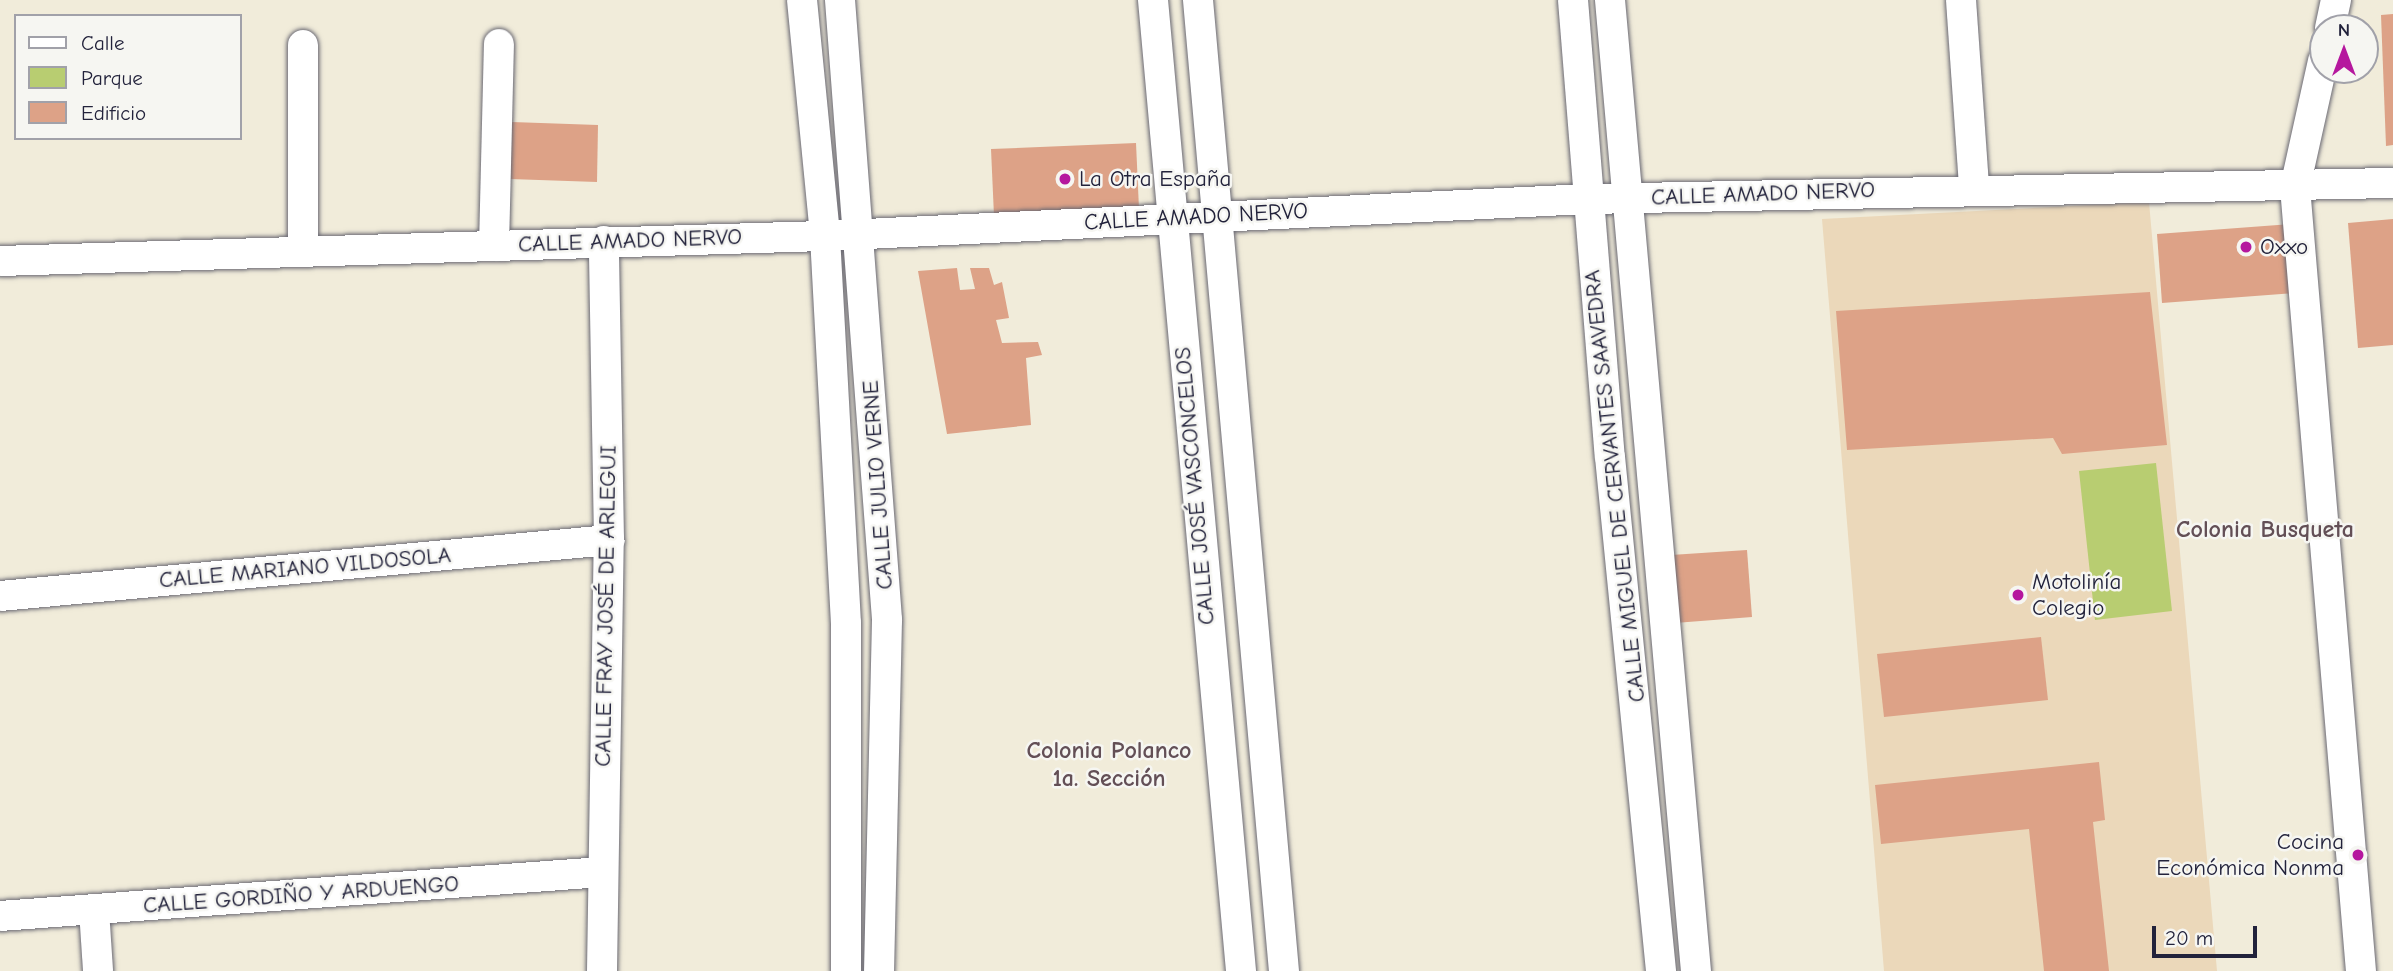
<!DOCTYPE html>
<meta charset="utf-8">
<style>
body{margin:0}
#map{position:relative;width:2393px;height:971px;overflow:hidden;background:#f1ecda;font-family:"Comic Neue",sans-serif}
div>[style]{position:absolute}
.built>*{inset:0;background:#ebd8ba}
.green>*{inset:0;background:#b8cd71}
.building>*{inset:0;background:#dda287}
.roads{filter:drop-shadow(0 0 2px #6a6973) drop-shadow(0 0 2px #6a6973)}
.street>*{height:30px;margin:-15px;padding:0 15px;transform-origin:15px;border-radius:15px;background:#fff}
.dots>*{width:19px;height:19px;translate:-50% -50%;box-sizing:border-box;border:4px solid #f6f6f2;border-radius:50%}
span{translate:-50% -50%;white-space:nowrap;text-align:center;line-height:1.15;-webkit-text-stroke:5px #f6f6f2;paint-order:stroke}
.poi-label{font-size:23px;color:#22223b}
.left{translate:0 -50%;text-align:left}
.right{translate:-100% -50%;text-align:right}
.street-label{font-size:23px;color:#22223b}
.neighbourhood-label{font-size:24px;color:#634f56;font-weight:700}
.legend{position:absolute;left:14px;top:14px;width:228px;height:126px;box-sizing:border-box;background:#f6f6f2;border:2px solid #a1a1a9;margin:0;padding:9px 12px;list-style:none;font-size:21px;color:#22223b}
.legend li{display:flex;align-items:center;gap:14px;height:35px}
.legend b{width:35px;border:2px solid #a1a1a9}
.north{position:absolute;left:2309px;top:14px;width:70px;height:70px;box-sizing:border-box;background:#f6f6f2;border:2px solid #a1a1a9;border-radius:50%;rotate:0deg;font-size:19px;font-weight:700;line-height:28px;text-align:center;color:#22223b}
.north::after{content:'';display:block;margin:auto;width:24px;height:32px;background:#b5179e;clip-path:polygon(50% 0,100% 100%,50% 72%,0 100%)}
.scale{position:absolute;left:2152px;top:926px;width:105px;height:32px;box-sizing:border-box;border:4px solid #22223b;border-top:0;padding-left:9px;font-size:21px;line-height:24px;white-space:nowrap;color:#22223b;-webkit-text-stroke:5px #f6f6f2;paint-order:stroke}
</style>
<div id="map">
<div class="built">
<div style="clip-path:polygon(2149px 202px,2217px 971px,1884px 971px,1822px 219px)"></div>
</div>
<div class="green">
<div style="clip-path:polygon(2156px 463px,2172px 611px,2095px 620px,2079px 471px)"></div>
</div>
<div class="building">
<div style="clip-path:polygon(2393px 14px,2393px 145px,2386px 146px,2381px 15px)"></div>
<div style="clip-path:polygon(512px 122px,598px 125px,597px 182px,510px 179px)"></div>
<div style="clip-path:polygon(1136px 143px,1139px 209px,994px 216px,991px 149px)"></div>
<div style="clip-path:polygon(2393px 219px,2393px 345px,2358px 348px,2348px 223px)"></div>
<div style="clip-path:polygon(2290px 224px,2295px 293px,2162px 303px,2157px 234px)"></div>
<div style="clip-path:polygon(957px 268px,960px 290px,975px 289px,970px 268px,989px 268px,994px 285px,1002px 282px,1009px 318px,996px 320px,1002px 343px,1038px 342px,1042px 355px,1026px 358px,1031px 425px,947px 434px,918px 271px)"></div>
<div style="clip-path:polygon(2150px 292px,2167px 445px,2062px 454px,2053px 438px,1847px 450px,1836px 311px)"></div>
<div style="clip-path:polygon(1747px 550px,1752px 617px,1675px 623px,1671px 555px)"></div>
<div style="clip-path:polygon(2041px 637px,2048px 700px,1884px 717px,1877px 654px)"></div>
<div style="clip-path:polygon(2099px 762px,2105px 820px,2093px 822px,2109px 971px,2044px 971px,2029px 829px,1881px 844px,1875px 785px)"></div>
</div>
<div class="roads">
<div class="street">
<div style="left:802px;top:0;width:237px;rotate:84.4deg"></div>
<div style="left:825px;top:236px;width:388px;rotate:86.9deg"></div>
<div style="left:846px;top:623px;width:348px;rotate:90deg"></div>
<div style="left:840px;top:0;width:622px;rotate:85.66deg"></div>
<div style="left:887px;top:620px;width:351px;rotate:91.3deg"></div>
<div style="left:1153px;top:0;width:975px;rotate:84.82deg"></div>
<div style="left:1198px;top:0;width:975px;rotate:84.94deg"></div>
<div style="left:1573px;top:0;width:458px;rotate:85.4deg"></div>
<div style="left:1610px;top:457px;width:517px;rotate:84.33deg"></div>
<div style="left:1610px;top:0;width:975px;rotate:84.94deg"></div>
<div style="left:1961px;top:0;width:188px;rotate:86deg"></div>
<div style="left:2330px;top:28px;width:29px;rotate:-78deg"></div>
<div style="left:2323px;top:61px;width:129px;rotate:102.5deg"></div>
<div style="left:2295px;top:187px;width:787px;rotate:85.19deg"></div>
<div style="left:494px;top:246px;width:202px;rotate:-88.6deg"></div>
<div style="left:303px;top:252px;width:207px;rotate:-90deg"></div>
<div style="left:0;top:261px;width:825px;rotate:-1.74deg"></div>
<div style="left:825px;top:236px;width:763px;rotate:-2.78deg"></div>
<div style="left:1587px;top:199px;width:806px;rotate:-1.14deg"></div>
<div style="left:0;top:596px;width:612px;rotate:-5.25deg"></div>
<div style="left:94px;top:910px;width:61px;rotate:86.2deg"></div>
<div style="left:0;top:916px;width:604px;rotate:-4.18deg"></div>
<div style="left:602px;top:971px;width:431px;rotate:-89.1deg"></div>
<div style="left:609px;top:540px;width:299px;rotate:-91deg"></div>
</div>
</div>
<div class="dots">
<div style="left:1065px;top:179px;background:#b5179e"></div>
<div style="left:2246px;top:247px;background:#b5179e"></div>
<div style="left:2018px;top:595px;background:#b5179e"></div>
<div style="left:2358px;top:855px;background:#b5179e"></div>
</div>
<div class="poi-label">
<span class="left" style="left:1079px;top:179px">La Otra España</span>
<span class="left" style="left:2260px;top:247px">Oxxo</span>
<span class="left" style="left:2032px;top:595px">Motolinía<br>Colegio</span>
<span class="right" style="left:2344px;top:855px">Cocina<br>Económica Nonma</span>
</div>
<div class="street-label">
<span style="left:1763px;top:194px;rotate:-2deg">CALLE AMADO NERVO</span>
<span style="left:1196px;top:217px;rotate:-3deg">CALLE AMADO NERVO</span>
<span style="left:630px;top:241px;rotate:-2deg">CALLE AMADO NERVO</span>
<span style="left:878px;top:485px;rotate:-94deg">CALLE JULIO VERNE</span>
<span style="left:1195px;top:486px;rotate:-95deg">CALLE JOSÉ VASCONCELOS</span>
<span style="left:1615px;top:486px;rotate:-96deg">CALLE MIGUEL DE CERVANTES SAAVEDRA</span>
<span style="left:305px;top:568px;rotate:-5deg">CALLE MARIANO VILDOSOLA</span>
<span style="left:606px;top:606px;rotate:-89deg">CALLE FRAY JOSÉ DE ARLEGUI</span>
<span style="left:301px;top:895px;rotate:-4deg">CALLE GORDIÑO Y ARDUENGO</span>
</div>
<div class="neighbourhood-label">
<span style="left:2265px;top:530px">Colonia Busqueta</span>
<span style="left:1109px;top:765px">Colonia Polanco<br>1a. Sección</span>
</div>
<ul class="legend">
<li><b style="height:9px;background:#fff"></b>Calle</li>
<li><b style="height:19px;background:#b8cd71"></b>Parque</li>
<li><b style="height:19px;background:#dda287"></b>Edificio</li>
</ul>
<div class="north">N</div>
<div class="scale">20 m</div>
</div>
